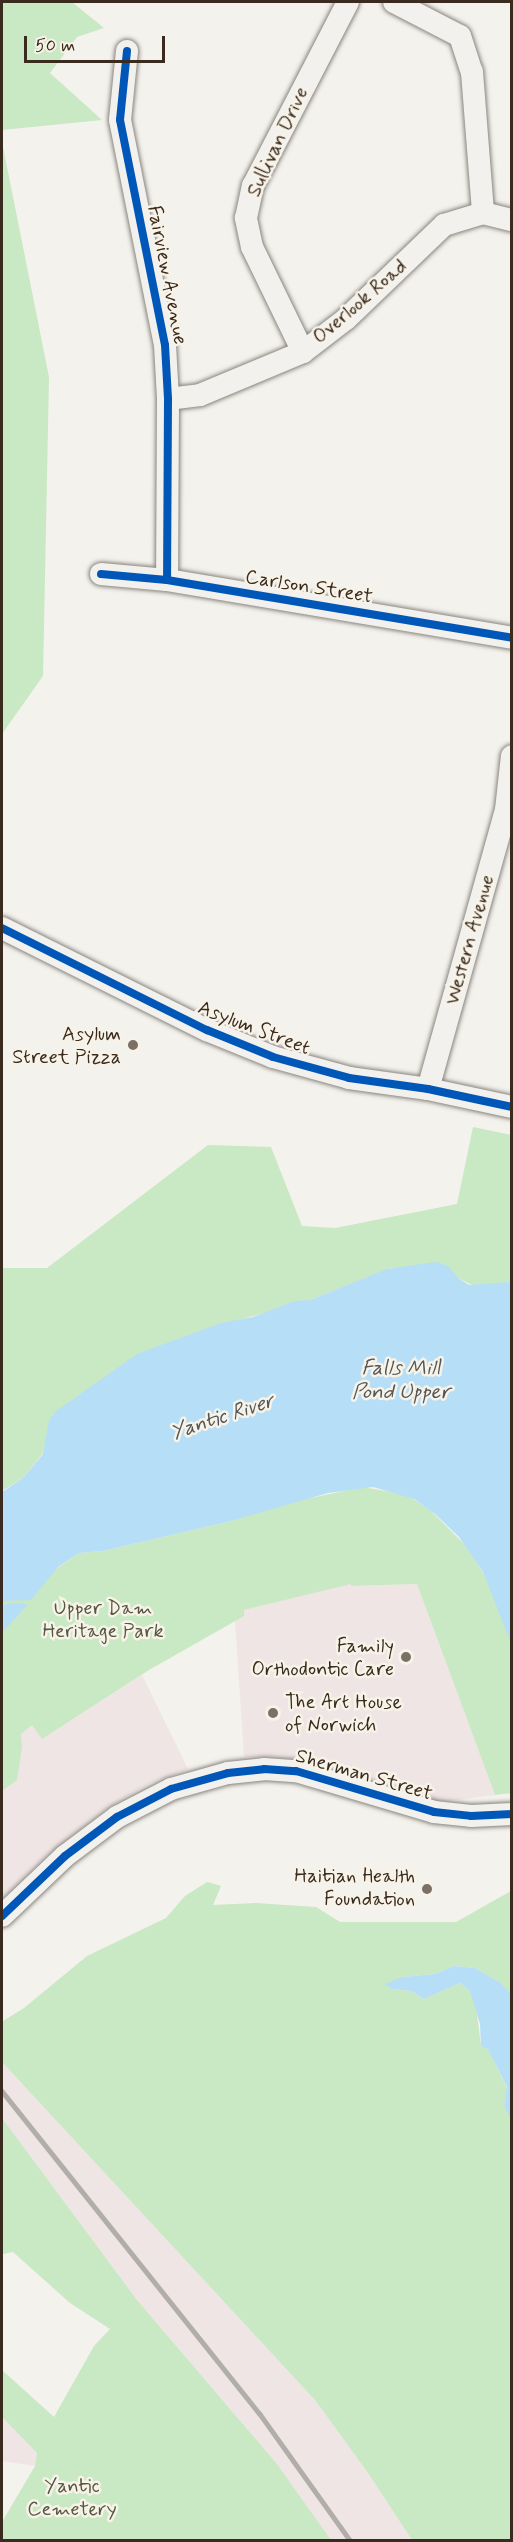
<!DOCTYPE html>
<style>
body{margin:0}
#map{position:relative;width:513px;height:2542px;overflow:hidden;background:#f4f2ec;font-family:Mynerve,sans-serif}
div>[style]{position:absolute}
.built>*{inset:0;background:#efe5e4}
.green>*{inset:0;background:#c9e8c4}
.water>*{inset:0;background:#b6def7}
.roads{filter:drop-shadow(0 0 2px #898580) drop-shadow(0 0 2px #898580)}
.minor>*{height:22px;margin:-11px;padding:0 11px;transform-origin:11px;border-radius:11px;background:#f2f1ed}
.rail>*{height:4.5px;margin:-2.25px;padding:0 2.25px;transform-origin:2.25px;border-radius:2.25px;background:#b1aeaa}
.cycleway>*{height:8px;margin:-4px;padding:0 4px;transform-origin:4px;border-radius:4px;background:#0057b8}
.dots>*{width:16px;height:16px;translate:-50% -50%;box-sizing:border-box;border:3px solid #f7f3e8;border-radius:50%}
span{translate:-50% -50%;white-space:nowrap;text-align:center;line-height:1.15;-webkit-text-stroke:5px #f7f3e8;paint-order:stroke}
.street-label{font-size:20px;color:#3b2a1e}
.poi-label{font-size:20px;color:#3b2a1e}
.right{translate:-100% -50%;text-align:right}
.left{translate:0 -50%;text-align:left}
.park-label{font-size:20px;color:#565740}
.water-label{font-size:21px;color:#535556;font-style:italic}
.frame{position:absolute;inset:0;border:3px solid #3b2a1e;pointer-events:none}
.scale{position:absolute;left:24px;top:36px;width:141px;height:27px;box-sizing:border-box;border:3px solid #3b2a1e;border-top:0;padding-left:8px;font-size:18px;line-height:21px;white-space:nowrap;color:#3b2a1e;-webkit-text-stroke:4px #f7f3e8;paint-order:stroke}
</style>
<div id="map">
<div class="built">
<div style="clip-path:polygon(352px 1583px,352px 1586px,417px 1584px,495px 1795px,440px 1802px,314px 1762px,275px 1757px,244px 1757px,235px 1621px,244px 1616px,244px 1610px)"></div>
<div style="clip-path:polygon(142px 1675px,188px 1769px,148px 1784px,106px 1809px,46px 1856px,2px 1898px,2px 1691px,6px 1683px,42px 1739px)"></div>
<div style="clip-path:polygon(2px 2062px,315px 2400px,368px 2473px,412px 2540px,331px 2540px,277px 2464px,137px 2300px,2px 2118px)"></div>
<div style="clip-path:polygon(2px 2417px,37px 2453px,35px 2466px,2px 2461px)"></div>
</div>
<div class="green">
<div style="clip-path:polygon(2px 2px,72px 2px,104px 28px,77px 37px,50px 73px,102px 120px,2px 130px)"></div>
<div style="clip-path:polygon(2px 142px,49px 377px,43px 676px,2px 734px)"></div>
<div style="clip-path:polygon(473px 1127px,511px 1135px,511px 1282px,474px 1286px,458px 1278px,391px 1268px,310px 1300px,204px 1330px,141px 1353px,53px 1414px,43px 1453px,23px 1478px,2px 1491px,2px 1268px,47px 1268px,208px 1145px,271px 1147px,302px 1226px,335px 1228px,457px 1204px)"></div>
<div style="clip-path:polygon(363px 1487px,407px 1495px,430px 1510px,466px 1546px,487px 1579px,511px 1643px,511px 1793px,495px 1795px,417px 1584px,351px 1586px,351px 1584px,244px 1610px,244px 1616px,149px 1670px,42px 1739px,32px 1725px,21px 1734px,22px 1747px,17px 1780px,2px 1791px,2px 1598px,56px 1569px,79px 1553px,103px 1551px,231px 1521px,287px 1503px)"></div>
<div style="clip-path:polygon(207px 1882px,221px 1886px,213px 1905px,256px 1903px,316px 1907px,340px 1922px,456px 1922px,511px 1891px,511px 1994px,501px 1983px,475px 1968px,454px 1966px,435px 1974px,402px 1977px,392px 1989px,411px 1991px,424px 1999px,460px 1983px,470px 1991px,476px 2006px,481px 2046px,488px 2048px,507px 2088px,504px 2105px,512px 2119px,511px 2540px,412px 2540px,368px 2473px,315px 2400px,2px 2062px,3px 2021px,24px 2008px,87px 1956px,166px 1918px,185px 1896px)"></div>
<div style="clip-path:polygon(2px 2118px,137px 2300px,277px 2464px,331px 2540px,2px 2540px,2px 2522px,35px 2466px,37px 2453px,2px 2417px,2px 2370px,54px 2417px,94px 2346px,110px 2329px,70px 2303px,13px 2252px,3px 2254px,2px 2273px)"></div>
</div>
<div class="water">
<div style="clip-path:polygon(436px 1262px,448px 1266px,458px 1278px,469px 1285px,511px 1282px,511px 1643px,483px 1572px,459px 1537px,435px 1514px,414px 1499px,373px 1487px,328px 1493px,231px 1521px,103px 1551px,79px 1553px,58px 1567px,31px 1600px,2px 1601px,2px 1492px,23px 1478px,43px 1454px,49px 1420px,55px 1412px,137px 1354px,221px 1323px,253px 1317px,295px 1301px,310px 1300px,387px 1269px)"></div>
<div style="clip-path:polygon(9px 1603px,28px 1604px,2px 1633px,2px 1607px)"></div>
<div style="clip-path:polygon(454px 1966px,475px 1968px,501px 1983px,511px 1994px,511px 2119px,504px 2105px,507px 2087px,488px 2049px,481px 2046px,480px 2024px,470px 1991px,460px 1983px,424px 1999px,411px 1991px,392px 1989px,385px 1984px,402px 1977px,435px 1974px)"></div>
</div>
<div class="roads">
<div class="minor">
<div style="left:394px;top:2px;width:74px;rotate:27.3deg"></div>
<div style="left:460px;top:36px;width:38px;rotate:72deg"></div>
<div style="left:472px;top:72px;width:141px;rotate:85.5deg"></div>
<div style="left:127px;top:51px;width:69px;rotate:95.8deg"></div>
<div style="left:120px;top:120px;width:229px;rotate:78.7deg"></div>
<div style="left:165px;top:345px;width:54px;rotate:86.8deg"></div>
<div style="left:168px;top:399px;width:181px;rotate:90.3deg"></div>
<div style="left:303px;top:352px;width:117px;rotate:-115.9deg"></div>
<div style="left:252px;top:247px;width:30px;rotate:-102deg"></div>
<div style="left:246px;top:218px;width:33px;rotate:-78deg"></div>
<div style="left:253px;top:186px;width:207px;rotate:-62.7deg"></div>
<div style="left:168px;top:399px;width:32px;rotate:-7deg"></div>
<div style="left:200px;top:395px;width:112px;rotate:-22.7deg"></div>
<div style="left:303px;top:352px;width:54px;rotate:-37.5deg"></div>
<div style="left:346px;top:319px;width:136px;rotate:-43.8deg"></div>
<div style="left:444px;top:225px;width:41px;rotate:-17.1deg"></div>
<div style="left:483px;top:213px;width:30px;rotate:14deg"></div>
<div style="left:101px;top:574px;width:66px;rotate:5.2deg"></div>
<div style="left:167px;top:580px;width:350px;rotate:9.5deg"></div>
<div style="left:2px;top:928px;width:229px;rotate:26.5deg"></div>
<div style="left:207px;top:1030px;width:71px;rotate:22.2deg"></div>
<div style="left:273px;top:1057px;width:79px;rotate:15.4deg"></div>
<div style="left:349px;top:1078px;width:80px;rotate:7.9deg"></div>
<div style="left:428px;top:1089px;width:86px;rotate:12.1deg"></div>
<div style="left:428px;top:1089px;width:290px;rotate:-74.4deg"></div>
<div style="left:506px;top:810px;width:54px;rotate:-83.7deg"></div>
<div style="left:2px;top:1916px;width:87px;rotate:-43.6deg"></div>
<div style="left:65px;top:1856px;width:65px;rotate:-36.9deg"></div>
<div style="left:117px;top:1817px;width:61px;rotate:-27.4deg"></div>
<div style="left:171px;top:1789px;width:59px;rotate:-15.7deg"></div>
<div style="left:228px;top:1773px;width:36px;rotate:-6deg"></div>
<div style="left:264px;top:1769px;width:32px;rotate:4deg"></div>
<div style="left:296px;top:1771px;width:144px;rotate:16.5deg"></div>
<div style="left:434px;top:1812px;width:37px;rotate:6deg"></div>
<div style="left:471px;top:1816px;width:41px;rotate:-2.8deg"></div>
</div>
</div>
<div class="rail">
<div style="left:2px;top:2091px;width:413px;rotate:51.4deg"></div>
<div style="left:260px;top:2414px;width:155px;rotate:54.5deg"></div>
</div>
<div class="cycleway">
<div style="left:127px;top:51px;width:69px;rotate:95.8deg"></div>
<div style="left:120px;top:120px;width:229px;rotate:78.7deg"></div>
<div style="left:165px;top:345px;width:54px;rotate:86.8deg"></div>
<div style="left:168px;top:399px;width:181px;rotate:90.3deg"></div>
<div style="left:101px;top:574px;width:66px;rotate:5.2deg"></div>
<div style="left:167px;top:580px;width:350px;rotate:9.5deg"></div>
<div style="left:2px;top:928px;width:229px;rotate:26.5deg"></div>
<div style="left:207px;top:1030px;width:71px;rotate:22.2deg"></div>
<div style="left:273px;top:1057px;width:79px;rotate:15.4deg"></div>
<div style="left:349px;top:1078px;width:80px;rotate:7.9deg"></div>
<div style="left:428px;top:1089px;width:86px;rotate:12.1deg"></div>
<div style="left:2px;top:1916px;width:87px;rotate:-43.6deg"></div>
<div style="left:65px;top:1856px;width:65px;rotate:-36.9deg"></div>
<div style="left:117px;top:1817px;width:61px;rotate:-27.4deg"></div>
<div style="left:171px;top:1789px;width:59px;rotate:-15.7deg"></div>
<div style="left:228px;top:1773px;width:36px;rotate:-6deg"></div>
<div style="left:264px;top:1769px;width:32px;rotate:4deg"></div>
<div style="left:296px;top:1771px;width:144px;rotate:16.5deg"></div>
<div style="left:434px;top:1812px;width:37px;rotate:6deg"></div>
<div style="left:471px;top:1816px;width:41px;rotate:-2.8deg"></div>
</div>
<div class="dots">
<div style="left:133px;top:1045px;background:#7c7066"></div>
<div style="left:406px;top:1657px;background:#7c7066"></div>
<div style="left:273px;top:1713px;background:#7c7066"></div>
<div style="left:427px;top:1889px;background:#7c7066"></div>
</div>
<div class="street-label">
<span style="left:278px;top:142px;rotate:-65deg">Sullivan Drive</span>
<span style="left:167px;top:275px;rotate:79deg">Fairview Avenue</span>
<span style="left:360px;top:302px;rotate:-41deg">Overlook Road</span>
<span style="left:309px;top:587px;rotate:9deg">Carlson Street</span>
<span style="left:470px;top:940px;rotate:-74deg">Western Avenue</span>
<span style="left:254px;top:1028px;rotate:21deg">Asylum Street</span>
<span style="left:364px;top:1775px;rotate:16deg">Sherman Street</span>
</div>
<div class="poi-label">
<span class="right" style="left:121px;top:1046px">Asylum<br>Street Pizza</span>
<span class="right" style="left:394px;top:1658px">Family<br>Orthodontic Care</span>
<span class="left" style="left:285px;top:1714px">The Art House<br>of Norwich</span>
<span class="right" style="left:415px;top:1888px">Haitian Health<br>Foundation</span>
</div>
<div class="park-label">
<span style="left:103px;top:1620px">Upper Dam<br>Heritage Park</span>
<span style="left:72px;top:2498px">Yantic<br>Cemetery</span>
</div>
<div class="water-label">
<span style="left:401px;top:1380px">Falls Mill<br>Pond Upper</span>
<span style="left:222px;top:1417px;rotate:-18deg">Yantic River</span>
</div>
<div class="frame"></div>
<div class="scale">50 m</div>
</div>
